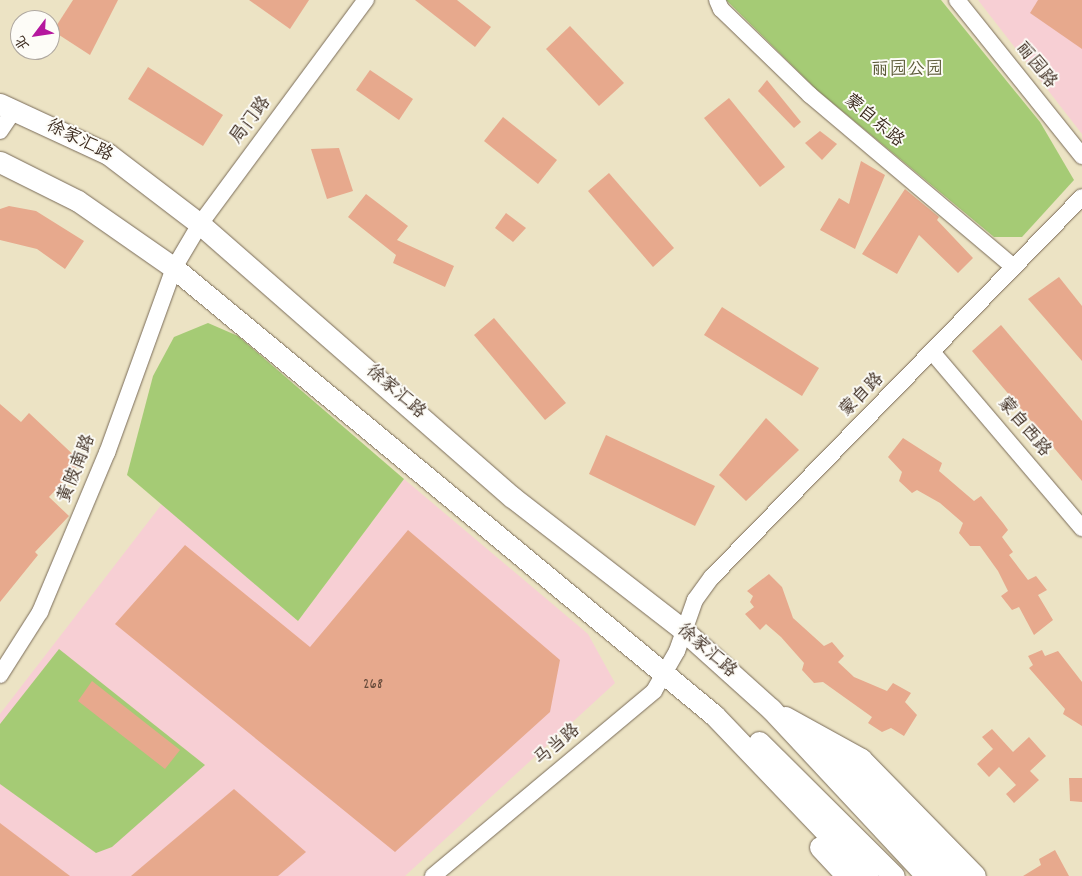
<!DOCTYPE html>
<meta charset="utf-8">
<style>
body{margin:0}
#map{position:relative;width:1082px;height:876px;overflow:hidden;background:#ece3c4;font-family:Dekko,"LXGW WenKai TC",sans-serif}
div>[style]{position:absolute}
.built>*{inset:0;background:#f7cfd4}
.green>*{inset:0;background:#a5cb75}
.building>*{inset:0;background:#e7a98d}
.roads{filter:drop-shadow(0 0 1px #796b58) drop-shadow(0 0 1px #796b58)}
.minor>*{height:16px;margin:-8px;padding:0 8px;transform-origin:8px;border-radius:8px;background:#fff}
.major>*{height:21px;margin:-10.5px;padding:0 10.5px;transform-origin:10.5px;border-radius:10.5px;background:#fff}
span{translate:-50% -50%;white-space:nowrap;text-align:center;line-height:1.15;-webkit-text-stroke:4px #fdfcf7;paint-order:stroke}
.number-label{font-size:15px;color:#664a3a}
.number-label span{-webkit-text-stroke-width:0}
.street-label{font-size:18px;color:#3b2a1e}
.park-label{font-size:18px;color:#5b5a38}
.north{position:absolute;left:10px;top:10px;width:50px;height:50px;box-sizing:border-box;background:#fdfcf7;border:1px solid #afa8a0;border-radius:50%;rotate:239deg;font-size:14px;font-weight:700;line-height:20px;text-align:center;color:#3b2a1e}
.north::after{content:'';display:block;margin:auto;width:18px;height:22px;background:#b5179e;clip-path:polygon(50% 0,100% 100%,50% 72%,0 100%)}
</style>
<div id="map">
<div class="built">
<div style="clip-path:polygon(978px 0,1082px 0,1082px 134px)"></div>
<div style="clip-path:polygon(404px 479px,588px 634px,615px 683px,405px 876px,0 876px,0 714px,162px 504px,298px 621px)"></div>
</div>
<div class="green">
<div style="clip-path:polygon(726px 0,941px 0,1040px 122px,1074px 180px,1022px 237px,994px 237px,817px 90px)"></div>
<div style="clip-path:polygon(208px 323px,238px 336px,404px 479px,298px 621px,127px 475px,153px 376px,174px 337px)"></div>
<div style="clip-path:polygon(59px 649px,205px 765px,112px 847px,96px 853px,0 784px,0 724px)"></div>
</div>
<div class="building">
<div style="clip-path:polygon(73px 0,118px 0,90px 55px,53px 31px)"></div>
<div style="clip-path:polygon(249px 0,309px 0,290px 29px)"></div>
<div style="clip-path:polygon(415px 0,457px 0,491px 27px,475px 47px)"></div>
<div style="clip-path:polygon(1038px 0,1082px 0,1082px 49px,1030px 13px)"></div>
<div style="clip-path:polygon(570px 26px,624px 83px,599px 106px,546px 49px)"></div>
<div style="clip-path:polygon(148px 67px,223px 115px,203px 146px,128px 99px)"></div>
<div style="clip-path:polygon(370px 70px,413px 99px,399px 120px,356px 90px)"></div>
<div style="clip-path:polygon(767px 80px,801px 122px,794px 128px,758px 91px)"></div>
<div style="clip-path:polygon(729px 98px,785px 167px,760px 187px,704px 118px)"></div>
<div style="clip-path:polygon(503px 117px,557px 160px,538px 184px,484px 141px)"></div>
<div style="clip-path:polygon(820px 131px,837px 144px,822px 160px,805px 143px)"></div>
<div style="clip-path:polygon(339px 148px,353px 191px,327px 199px,311px 149px)"></div>
<div style="clip-path:polygon(861px 161px,885px 175px,855px 249px,820px 230px,839px 198px,849px 204px)"></div>
<div style="clip-path:polygon(609px 173px,674px 248px,653px 267px,588px 191px)"></div>
<div style="clip-path:polygon(905px 189px,939px 217px,937px 220px,973px 258px,958px 273px,919px 235px,897px 274px,862px 254px)"></div>
<div style="clip-path:polygon(366px 194px,408px 226px,397px 240px,454px 266px,445px 287px,393px 263px,396px 255px,348px 217px)"></div>
<div style="clip-path:polygon(9px 206px,36px 211px,84px 241px,65px 269px,37px 249px,0 240px,0 209px)"></div>
<div style="clip-path:polygon(506px 213px,526px 228px,513px 242px,495px 228px)"></div>
<div style="clip-path:polygon(1059px 277px,1082px 306px,1082px 361px,1028px 299px)"></div>
<div style="clip-path:polygon(722px 307px,819px 368px,802px 396px,704px 335px)"></div>
<div style="clip-path:polygon(494px 318px,566px 403px,545px 420px,474px 335px)"></div>
<div style="clip-path:polygon(1001px 325px,1082px 421px,1082px 481px,972px 351px)"></div>
<div style="clip-path:polygon(0 404px,21px 422px,29px 413px,81px 462px,49px 497px,69px 516px,35px 552px,38px 555px,0 602px)"></div>
<div style="clip-path:polygon(766px 418px,799px 450px,746px 501px,719px 475px)"></div>
<div style="clip-path:polygon(606px 435px,715px 486px,695px 526px,589px 474px)"></div>
<div style="clip-path:polygon(903px 438px,942px 463px,939px 471px,974px 501px,981px 496px,1003px 523px,1008px 530px,1002px 537px,1013px 552px,1009px 555px,1028px 580px,1036px 576px,1047px 590px,1038px 595px,1053px 620px,1034px 635px,1019px 607px,1012px 610px,1001px 596px,1008px 591px,998px 571px,980px 546px,970px 546px,959px 533px,963px 523px,940px 503px,917px 490px,912px 493px,899px 481px,902px 472px,888px 457px)"></div>
<div style="clip-path:polygon(408px 530px,560px 660px,550px 712px,395px 852px,115px 624px,185px 545px,310px 647px)"></div>
<div style="clip-path:polygon(769px 574px,782px 587px,793px 618px,824px 646px,832px 642px,844px 656px,838px 662px,854px 677px,887px 691px,893px 683px,911px 693px,905px 702px,917px 715px,904px 736px,891px 728px,882px 732px,868px 723px,872px 717px,823px 682px,814px 683px,802px 670px,804px 663px,781px 637px,766px 624px,760px 630px,745px 614px,754px 607px,750px 602px,753px 596px,747px 591px)"></div>
<div style="clip-path:polygon(1042px 650px,1045px 656px,1058px 651px,1082px 682px,1082px 726px,1063px 714px,1065px 709px,1029px 668px,1033px 665px,1028px 656px)"></div>
<div style="clip-path:polygon(92px 681px,180px 750px,165px 769px,78px 701px)"></div>
<div style="clip-path:polygon(992px 729px,1013px 752px,1029px 737px,1046px 756px,1030px 771px,1039px 780px,1014px 803px,1006px 794px,1016px 785px,999px 767px,989px 777px,977px 764px,993px 749px,982px 737px)"></div>
<div style="clip-path:polygon(1069px 778px,1082px 778px,1082px 802px,1070px 801px)"></div>
<div style="clip-path:polygon(234px 789px,306px 852px,278px 876px,131px 876px)"></div>
<div style="clip-path:polygon(0 823px,70px 876px,0 876px)"></div>
<div style="clip-path:polygon(1055px 850px,1069px 876px,1023px 876px,1041px 865px,1039px 859px)"></div>
</div>
<div class="roads">
<div class="minor">
<div style="left:717px;top:0;width:10px;rotate:66deg"></div>
<div style="left:721px;top:9px;width:124px;rotate:44deg"></div>
<div style="left:810px;top:95px;width:265px;rotate:40.2deg"></div>
<div style="left:957px;top:0;width:200px;rotate:51.3deg"></div>
<div style="left:0;top:131px;width:25px;rotate:-56deg"></div>
<div style="left:933px;top:353px;width:230px;rotate:49.6deg"></div>
<div style="left:0;top:675px;width:75px;rotate:-57.6deg"></div>
<div style="left:40px;top:612px;width:173px;rotate:-67.2deg"></div>
<div style="left:107px;top:453px;width:197px;rotate:-70.1deg"></div>
<div style="left:174px;top:268px;width:51px;rotate:-59.4deg"></div>
<div style="left:200px;top:224px;width:279px;rotate:-53.5deg"></div>
<div style="left:433px;top:876px;width:288px;rotate:-39.9deg"></div>
<div style="left:654px;top:691px;width:46px;rotate:-60.1deg"></div>
<div style="left:677px;top:651px;width:54px;rotate:-70.6deg"></div>
<div style="left:695px;top:600px;width:29px;rotate:-54deg"></div>
<div style="left:712px;top:577px;width:530px;rotate:-45.76deg"></div>
</div>
<div class="major">
<div style="left:0;top:104px;width:119px;rotate:24.8deg"></div>
<div style="left:108px;top:154px;width:116px;rotate:37.3deg"></div>
<div style="left:200px;top:224px;width:415px;rotate:41.2deg"></div>
<div style="left:512px;top:497px;width:215px;rotate:37.8deg"></div>
<div style="left:682px;top:629px;width:120px;rotate:42deg"></div>
<div style="left:771px;top:709px;width:229px;rotate:47deg"></div>
<div style="left:0;top:162px;width:87px;rotate:26.6deg"></div>
<div style="left:78px;top:201px;width:117px;rotate:34.9deg"></div>
<div style="left:174px;top:268px;width:701px;rotate:39.62deg"></div>
<div style="left:714px;top:715px;width:223px;rotate:46.3deg"></div>
<div style="left:785px;top:717px;width:87px;rotate:28.9deg"></div>
<div style="left:861px;top:759px;width:163px;rotate:45.7deg"></div>
<div style="left:759px;top:742px;width:190px;rotate:44.8deg"></div>
<div style="left:822px;top:750px;width:50px;rotate:38.5deg"></div>
<div style="left:861px;top:781px;width:131px;rotate:46.5deg"></div>
<div style="left:820px;top:847px;width:40px;rotate:47deg"></div>
</div>
</div>
<div class="number-label">
<span style="left:373px;top:686px">268</span>
</div>
<div class="street-label">
<span style="left:1035px;top:66px;rotate:51deg">丽园路</span>
<span style="left:252px;top:121px;rotate:-53deg">局门路</span>
<span style="left:873px;top:122px;rotate:40deg">蒙自东路</span>
<span style="left:79px;top:142px;rotate:27deg">徐家汇路</span>
<span style="left:395px;top:393px;rotate:41deg">徐家汇路</span>
<span style="left:863px;top:396px;rotate:-45deg">蒙自路</span>
<span style="left:1023px;top:428px;rotate:50deg">蒙自西路</span>
<span style="left:78px;top:469px;rotate:-68deg">黄陂南路</span>
<span style="left:706px;top:652px;rotate:41deg">徐家汇路</span>
<span style="left:558px;top:746px;rotate:-40deg">马当路</span>
</div>
<div class="park-label">
<span style="left:907px;top:71px">丽园公园</span>
</div>
<div class="north">北</div>
</div>
